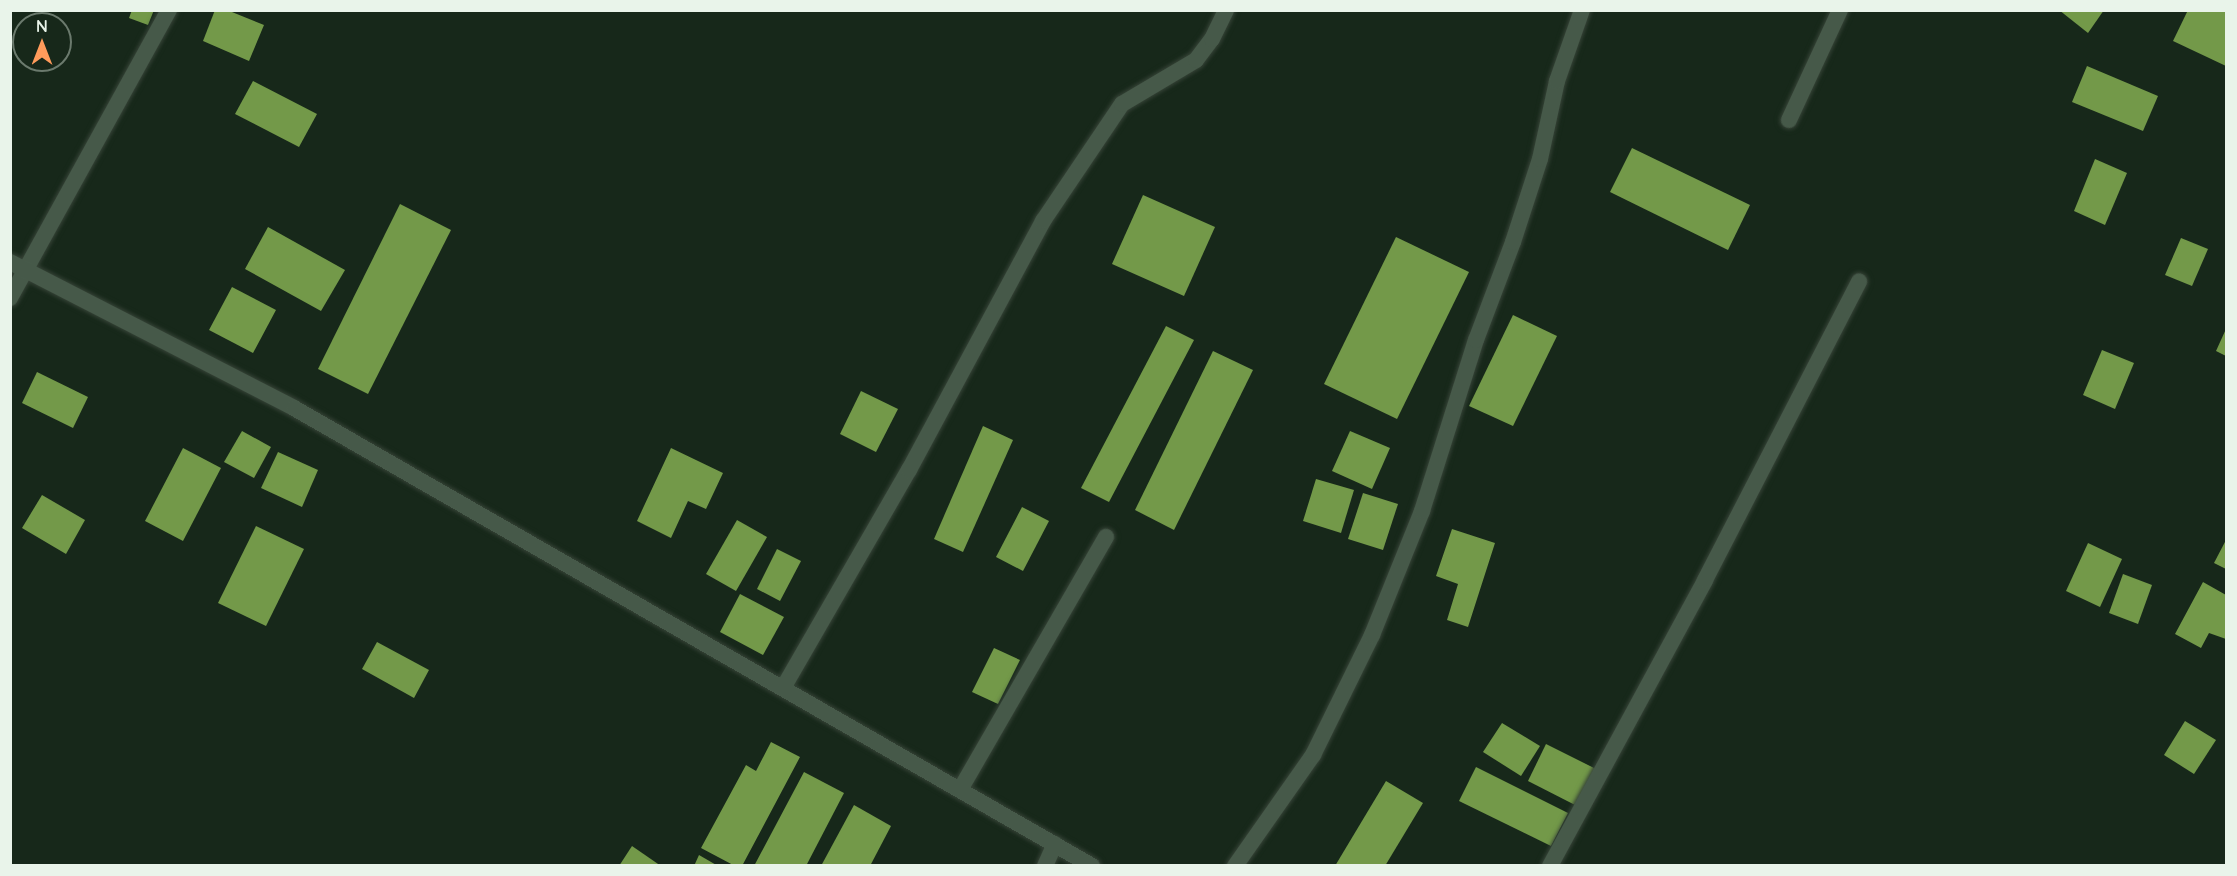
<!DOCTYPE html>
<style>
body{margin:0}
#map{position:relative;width:2237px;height:876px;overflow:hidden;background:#17281a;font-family:Quicksand,sans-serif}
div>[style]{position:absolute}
.building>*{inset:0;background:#739949}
.roads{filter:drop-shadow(0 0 2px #364337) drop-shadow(0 0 2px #364337)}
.service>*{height:16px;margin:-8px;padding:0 8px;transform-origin:8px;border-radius:8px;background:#465949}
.minor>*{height:16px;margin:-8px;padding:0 8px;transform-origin:8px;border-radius:8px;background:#465949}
.tertiary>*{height:16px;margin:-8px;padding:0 8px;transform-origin:8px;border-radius:8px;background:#465949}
span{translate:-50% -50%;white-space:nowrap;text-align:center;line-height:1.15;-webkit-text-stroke:6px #17281a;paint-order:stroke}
.frame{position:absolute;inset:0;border:12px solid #e9f4ea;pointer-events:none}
.north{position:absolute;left:12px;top:12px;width:60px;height:60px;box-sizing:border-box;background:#17281a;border:2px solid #6b7a6d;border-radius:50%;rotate:0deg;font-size:16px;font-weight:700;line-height:24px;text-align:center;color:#e9f4ea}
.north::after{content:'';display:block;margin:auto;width:21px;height:27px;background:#ff9b5b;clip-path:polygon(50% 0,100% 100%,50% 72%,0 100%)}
</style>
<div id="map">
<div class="building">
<div style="clip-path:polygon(132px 10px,154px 10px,148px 25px,129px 18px)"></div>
<div style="clip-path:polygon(215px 10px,227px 10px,264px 25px,249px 61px,203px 41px)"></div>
<div style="clip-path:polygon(2059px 10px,2104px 10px,2088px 33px)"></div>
<div style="clip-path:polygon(2188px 10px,2226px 10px,2226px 66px,2173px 41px)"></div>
<div style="clip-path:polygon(2087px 66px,2158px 96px,2143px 131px,2072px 102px)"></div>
<div style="clip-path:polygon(253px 81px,317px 114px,299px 147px,235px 114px)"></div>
<div style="clip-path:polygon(1632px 148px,1750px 205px,1728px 250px,1610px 192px)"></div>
<div style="clip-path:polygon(2095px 159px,2127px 173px,2105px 225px,2074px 211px)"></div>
<div style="clip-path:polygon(1143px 195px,1215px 227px,1184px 296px,1112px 264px)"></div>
<div style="clip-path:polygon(400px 204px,451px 230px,368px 394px,318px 369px)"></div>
<div style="clip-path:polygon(268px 227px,345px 270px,321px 311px,245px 269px)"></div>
<div style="clip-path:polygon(1396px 237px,1469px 272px,1397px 419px,1324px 384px)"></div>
<div style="clip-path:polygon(2181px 238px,2208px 249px,2192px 286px,2165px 275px)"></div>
<div style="clip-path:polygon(232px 287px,276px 310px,253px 353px,209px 330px)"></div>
<div style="clip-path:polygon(1513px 315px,1557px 336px,1513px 426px,1469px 406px)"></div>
<div style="clip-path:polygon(1166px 326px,1194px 340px,1109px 502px,1081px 488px)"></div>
<div style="clip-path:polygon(2226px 329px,2226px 356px,2216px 351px)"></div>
<div style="clip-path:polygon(2102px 350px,2134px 363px,2115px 409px,2083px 395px)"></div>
<div style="clip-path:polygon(1213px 351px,1253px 370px,1174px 530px,1135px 510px)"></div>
<div style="clip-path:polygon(37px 372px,88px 397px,73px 428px,22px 403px)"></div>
<div style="clip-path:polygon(861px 391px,898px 409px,876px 452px,840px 434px)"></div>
<div style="clip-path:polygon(983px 426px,1013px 440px,963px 552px,934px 539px)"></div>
<div style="clip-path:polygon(242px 431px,271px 447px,254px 478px,224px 462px)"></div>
<div style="clip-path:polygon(1350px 431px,1390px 448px,1372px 489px,1332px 471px)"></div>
<div style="clip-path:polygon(183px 448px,221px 468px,183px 541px,145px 521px)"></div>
<div style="clip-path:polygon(671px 448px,723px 473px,706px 509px,688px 501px,671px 538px,637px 521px)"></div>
<div style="clip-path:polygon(278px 452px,318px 470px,302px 507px,261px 488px)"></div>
<div style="clip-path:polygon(1316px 479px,1354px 490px,1341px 533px,1303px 521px)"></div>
<div style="clip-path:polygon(1363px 493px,1398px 504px,1383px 550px,1348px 539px)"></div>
<div style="clip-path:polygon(42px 495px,85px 520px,66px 554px,22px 528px)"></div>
<div style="clip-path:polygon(1022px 507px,1049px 521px,1023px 571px,996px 557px)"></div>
<div style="clip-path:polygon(737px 520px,767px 537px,736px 591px,706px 574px)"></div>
<div style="clip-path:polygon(256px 526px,304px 549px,266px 626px,218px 603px)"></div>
<div style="clip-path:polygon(1452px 529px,1495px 543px,1468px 627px,1447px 620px,1458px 584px,1436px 576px)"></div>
<div style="clip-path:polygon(2226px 540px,2226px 569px,2214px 563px)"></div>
<div style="clip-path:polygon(2088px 543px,2122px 559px,2100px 607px,2066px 591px)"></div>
<div style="clip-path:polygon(777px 549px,801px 561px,780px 601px,757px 589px)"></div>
<div style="clip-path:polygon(2123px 574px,2152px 585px,2138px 624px,2109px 613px)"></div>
<div style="clip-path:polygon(2203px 582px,2226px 595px,2226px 639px,2209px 633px,2201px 648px,2175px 634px)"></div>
<div style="clip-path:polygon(740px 594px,784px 617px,763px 655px,720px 632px)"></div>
<div style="clip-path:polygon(377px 642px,429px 670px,414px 698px,362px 669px)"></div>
<div style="clip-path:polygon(994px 648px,1020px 660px,998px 704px,972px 692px)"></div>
<div style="clip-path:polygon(2185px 721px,2216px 740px,2194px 774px,2164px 755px)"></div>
<div style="clip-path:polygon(1502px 723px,1540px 746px,1521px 776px,1483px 752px)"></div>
<div style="clip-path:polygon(771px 742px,800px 757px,742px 866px,735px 866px,701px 848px,746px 765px,756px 771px)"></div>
<div style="clip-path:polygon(1546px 744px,1596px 769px,1577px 806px,1528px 781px)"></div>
<div style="clip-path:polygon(1476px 767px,1568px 813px,1551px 846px,1459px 801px)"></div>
<div style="clip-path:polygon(804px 772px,844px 793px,806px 866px,754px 866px)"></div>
<div style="clip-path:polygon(1386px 781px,1423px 803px,1385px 866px,1335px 866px)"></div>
<div style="clip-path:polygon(854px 805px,891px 826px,870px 866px,821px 866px)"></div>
<div style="clip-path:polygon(632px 846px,661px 866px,619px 866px)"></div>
<div style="clip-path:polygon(699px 855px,718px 866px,694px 866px)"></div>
</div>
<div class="roads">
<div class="service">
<div style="left:783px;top:688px;width:252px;rotate:-60deg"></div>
<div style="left:909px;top:470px;width:283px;rotate:-61.7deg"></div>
<div style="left:1043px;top:221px;width:141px;rotate:-56deg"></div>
<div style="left:1122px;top:104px;width:86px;rotate:-30.7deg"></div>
<div style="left:1196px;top:60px;width:26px;rotate:-53deg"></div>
<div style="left:1212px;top:39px;width:32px;rotate:-64deg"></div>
</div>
<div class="minor">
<div style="left:1789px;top:120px;width:121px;rotate:-65.1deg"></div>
<div style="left:10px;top:298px;width:329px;rotate:-61.1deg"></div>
<div style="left:961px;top:788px;width:290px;rotate:-60deg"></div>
<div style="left:1045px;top:866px;width:24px;rotate:-66deg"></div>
<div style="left:1235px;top:866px;width:136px;rotate:-54.9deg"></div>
<div style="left:1313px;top:755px;width:134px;rotate:-63.8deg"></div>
<div style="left:1372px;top:635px;width:134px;rotate:-68deg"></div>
<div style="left:1422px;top:511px;width:179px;rotate:-72.5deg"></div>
<div style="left:1476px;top:340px;width:105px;rotate:-69.3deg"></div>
<div style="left:1513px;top:242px;width:87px;rotate:-72deg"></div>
<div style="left:1540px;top:159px;width:80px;rotate:-77.7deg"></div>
<div style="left:1557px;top:81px;width:75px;rotate:-70.6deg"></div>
<div style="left:1550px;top:866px;width:325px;rotate:-61.5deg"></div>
<div style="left:1705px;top:580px;width:336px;rotate:-62.7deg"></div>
</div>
<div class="tertiary">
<div style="left:10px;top:262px;width:319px;rotate:27.2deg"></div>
<div style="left:294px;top:408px;width:920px;rotate:29.85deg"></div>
</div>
</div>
<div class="frame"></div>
<div class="north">N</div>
</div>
